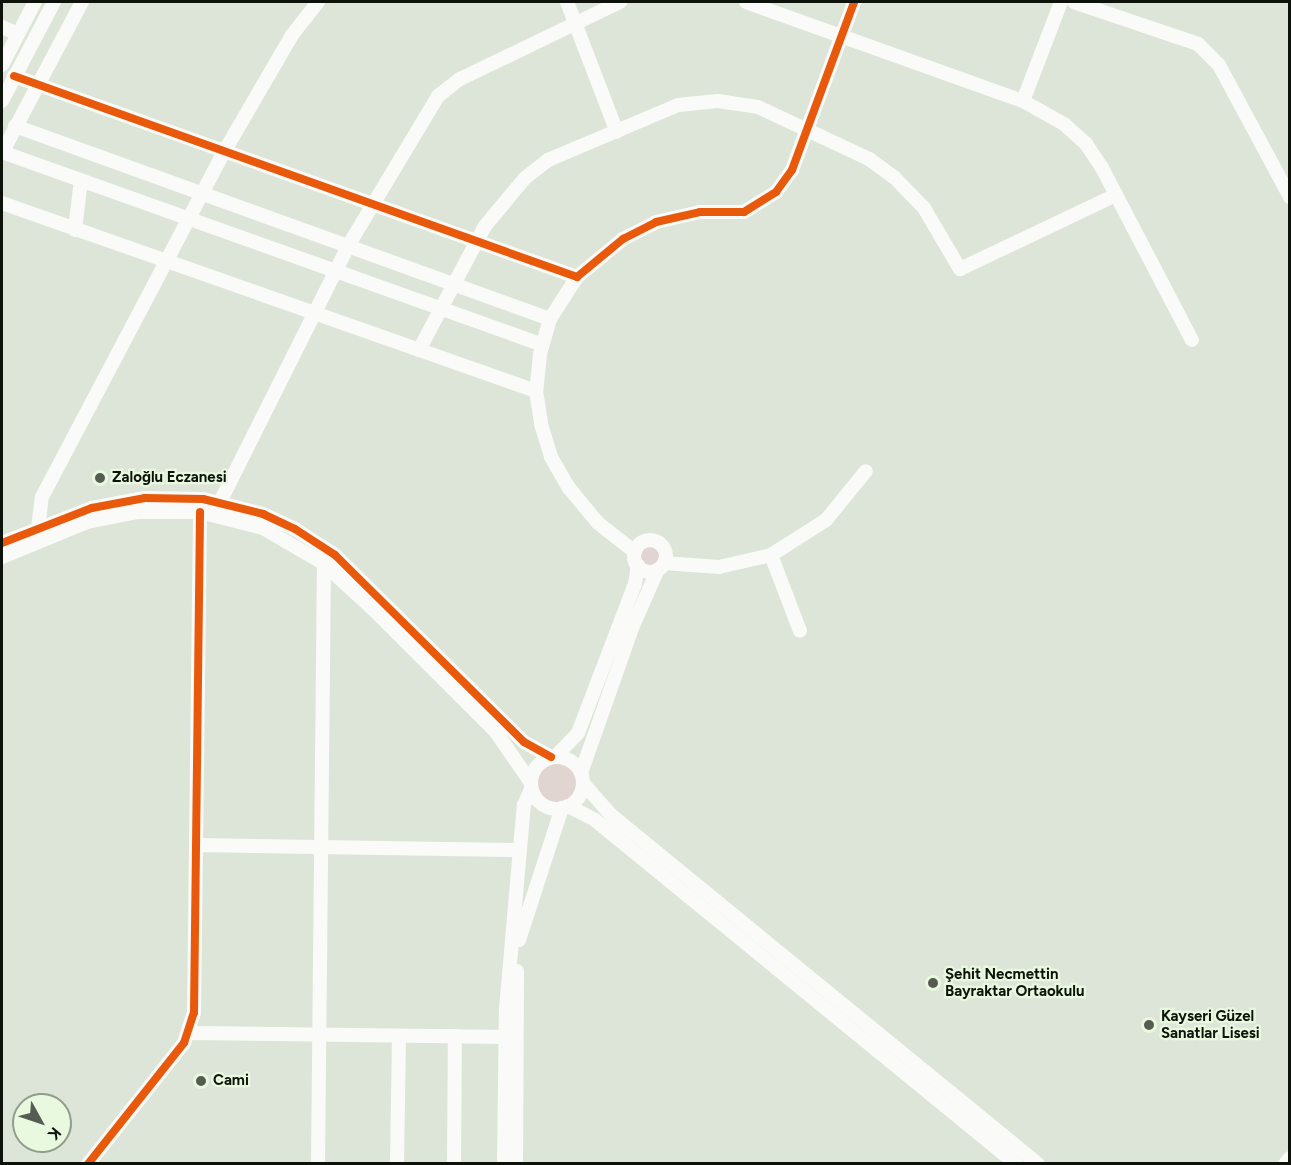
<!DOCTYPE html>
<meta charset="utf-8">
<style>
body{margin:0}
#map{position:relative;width:1291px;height:1165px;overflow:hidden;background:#dde5d8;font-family:Figtree,sans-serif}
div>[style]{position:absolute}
.green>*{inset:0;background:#e0d5d1}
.round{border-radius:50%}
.minor>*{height:14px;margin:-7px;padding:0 7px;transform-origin:7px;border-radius:7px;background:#fafbf9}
.minor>.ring{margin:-7px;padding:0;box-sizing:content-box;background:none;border:14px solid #fafbf9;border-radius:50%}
.cycleway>*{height:8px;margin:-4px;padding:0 4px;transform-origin:4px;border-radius:4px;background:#e8590c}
.dots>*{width:16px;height:16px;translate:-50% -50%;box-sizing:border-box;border:3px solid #e9f9df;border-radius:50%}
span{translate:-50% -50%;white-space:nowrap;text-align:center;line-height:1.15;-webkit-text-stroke:4.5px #e9f9df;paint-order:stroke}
.poi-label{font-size:15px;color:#0d130a;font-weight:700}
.left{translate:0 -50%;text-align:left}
.frame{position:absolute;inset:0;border:3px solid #0d130a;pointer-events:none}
.north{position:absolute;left:12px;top:1093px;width:60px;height:60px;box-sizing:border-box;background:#e9f9df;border:2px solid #919d8a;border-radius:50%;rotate:130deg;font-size:16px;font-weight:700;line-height:24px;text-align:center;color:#0d130a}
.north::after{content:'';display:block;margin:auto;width:21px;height:27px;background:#565c52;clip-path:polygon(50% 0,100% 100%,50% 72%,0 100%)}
</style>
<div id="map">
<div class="green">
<div class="round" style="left:639px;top:544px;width:22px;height:22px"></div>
<div class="round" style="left:538px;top:764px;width:38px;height:38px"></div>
</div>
<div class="minor">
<div style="left:567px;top:2px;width:139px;rotate:69deg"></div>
<div style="left:746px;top:2px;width:294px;rotate:19.7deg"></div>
<div style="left:1023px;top:101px;width:47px;rotate:29.3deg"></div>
<div style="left:1064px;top:124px;width:30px;rotate:42deg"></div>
<div style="left:1086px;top:144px;width:29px;rotate:56deg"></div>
<div style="left:1102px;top:168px;width:194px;rotate:62.4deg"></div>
<div style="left:1074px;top:2px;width:131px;rotate:18.7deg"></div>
<div style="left:1198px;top:44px;width:30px;rotate:45deg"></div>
<div style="left:1219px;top:65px;width:150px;rotate:61.7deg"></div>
<div style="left:2px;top:27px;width:17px;rotate:24deg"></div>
<div style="left:2px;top:65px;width:71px;rotate:-62.4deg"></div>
<div style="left:14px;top:76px;width:598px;rotate:19.65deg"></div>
<div style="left:577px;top:277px;width:60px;rotate:-39.6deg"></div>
<div style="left:623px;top:239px;width:37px;rotate:-27deg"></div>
<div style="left:656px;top:222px;width:45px;rotate:-12.8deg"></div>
<div style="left:700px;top:212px;width:44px"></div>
<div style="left:744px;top:212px;width:38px;rotate:-32deg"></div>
<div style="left:776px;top:192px;width:27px;rotate:-54deg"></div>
<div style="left:792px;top:170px;width:179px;rotate:-69.7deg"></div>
<div style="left:2px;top:101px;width:112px;rotate:-62.3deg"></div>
<div style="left:1023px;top:101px;width:106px;rotate:-69deg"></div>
<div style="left:15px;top:126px;width:569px;rotate:19.84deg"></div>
<div style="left:2px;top:152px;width:574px;rotate:19.63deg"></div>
<div style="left:2px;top:153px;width:171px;rotate:-62.1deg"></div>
<div style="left:2px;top:203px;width:566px;rotate:19.4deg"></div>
<div style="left:75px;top:230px;width:50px;rotate:-83.2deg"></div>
<div style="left:577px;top:277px;width:50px;rotate:122.7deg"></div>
<div style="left:550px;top:319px;width:37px;rotate:106deg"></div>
<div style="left:540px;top:355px;width:36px;rotate:96deg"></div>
<div style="left:536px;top:391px;width:33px;rotate:81deg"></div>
<div style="left:541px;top:424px;width:34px;rotate:73deg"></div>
<div style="left:551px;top:457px;width:36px;rotate:60deg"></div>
<div style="left:569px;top:488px;width:45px;rotate:50.4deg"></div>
<div style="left:598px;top:523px;width:47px;rotate:38.1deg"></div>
<div style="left:419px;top:350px;width:140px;rotate:-62deg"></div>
<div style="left:485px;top:226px;width:62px;rotate:-50.2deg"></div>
<div style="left:525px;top:178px;width:29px;rotate:-38deg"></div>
<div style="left:548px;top:160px;width:141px;rotate:-22.9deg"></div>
<div style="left:678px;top:105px;width:40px;rotate:-5.7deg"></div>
<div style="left:718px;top:101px;width:40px;rotate:8.5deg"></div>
<div style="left:758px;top:107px;width:123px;rotate:25.1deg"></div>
<div style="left:869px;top:159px;width:31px;rotate:36deg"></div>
<div style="left:894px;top:177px;width:43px;rotate:45.9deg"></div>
<div style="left:924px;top:208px;width:71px;rotate:59.5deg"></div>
<div style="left:960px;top:269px;width:173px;rotate:-25.4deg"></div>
<div style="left:220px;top:502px;width:286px;rotate:-63.4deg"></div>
<div style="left:348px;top:246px;width:175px;rotate:-59deg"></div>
<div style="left:438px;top:96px;width:28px;rotate:-38deg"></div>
<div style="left:460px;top:79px;width:178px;rotate:-25.7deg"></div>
<div style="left:38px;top:528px;width:31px;rotate:-83deg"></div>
<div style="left:42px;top:497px;width:390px;rotate:-62.2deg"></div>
<div style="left:224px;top:152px;width:135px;rotate:-59.8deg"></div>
<div style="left:292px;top:35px;width:42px;rotate:-51.8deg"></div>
<div class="ring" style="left:634px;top:540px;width:18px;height:18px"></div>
<div style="left:2px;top:543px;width:97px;rotate:-21.3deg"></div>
<div style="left:92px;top:508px;width:54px;rotate:-10.7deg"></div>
<div style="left:145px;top:498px;width:58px;rotate:1deg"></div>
<div style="left:203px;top:499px;width:62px;rotate:14deg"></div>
<div style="left:263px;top:514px;width:35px;rotate:25deg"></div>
<div style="left:295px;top:529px;width:48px;rotate:33deg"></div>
<div style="left:335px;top:555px;width:266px;rotate:44.7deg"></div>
<div style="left:524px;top:742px;width:31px;rotate:29deg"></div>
<div style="left:771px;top:555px;width:81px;rotate:69.1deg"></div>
<div style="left:2px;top:557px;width:92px;rotate:-22.4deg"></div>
<div style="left:87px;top:522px;width:52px;rotate:-11.1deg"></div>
<div style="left:138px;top:512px;width:62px"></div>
<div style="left:200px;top:512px;width:65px;rotate:14.3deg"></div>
<div style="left:263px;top:528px;width:69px;rotate:30.3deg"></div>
<div style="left:323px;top:563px;width:71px;rotate:42.7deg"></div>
<div style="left:375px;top:611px;width:171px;rotate:45deg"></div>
<div style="left:496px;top:732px;width:62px;rotate:55.5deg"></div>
<div style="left:664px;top:563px;width:55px;rotate:4.2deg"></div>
<div style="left:719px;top:567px;width:53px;rotate:-13deg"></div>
<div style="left:771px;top:555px;width:65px;rotate:-32.5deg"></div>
<div style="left:826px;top:520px;width:63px;rotate:-50.8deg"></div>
<div style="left:555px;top:757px;width:33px;rotate:-46deg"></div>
<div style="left:578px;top:733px;width:160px;rotate:-69.1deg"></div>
<div style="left:635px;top:584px;width:19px;rotate:-81deg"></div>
<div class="ring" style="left:531px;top:757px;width:38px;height:38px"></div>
<div style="left:581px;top:773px;width:154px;rotate:-70.6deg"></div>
<div style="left:632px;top:628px;width:64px;rotate:-66.2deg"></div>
<div style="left:583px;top:783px;width:43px;rotate:48.8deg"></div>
<div style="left:611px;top:815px;width:551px;rotate:39.26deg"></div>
<div style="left:568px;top:806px;width:30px;rotate:27deg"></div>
<div style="left:595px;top:820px;width:544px;rotate:39.25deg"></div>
<div style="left:196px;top:845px;width:324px;rotate:0.9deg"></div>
<div style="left:519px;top:940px;width:139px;rotate:-72deg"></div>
<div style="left:189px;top:1033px;width:325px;rotate:0.7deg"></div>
<div style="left:88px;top:1164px;width:154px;rotate:-51.6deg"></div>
<div style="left:184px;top:1043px;width:32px;rotate:-72deg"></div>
<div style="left:194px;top:1013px;width:501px;rotate:-89.31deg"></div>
<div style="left:318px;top:1164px;width:600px;rotate:-89.43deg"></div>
<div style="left:397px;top:1164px;width:128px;rotate:-89.1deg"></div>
<div style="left:454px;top:1164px;width:128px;rotate:-89.6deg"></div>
<div style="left:504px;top:1164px;width:155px;rotate:-89.3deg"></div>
<div style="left:506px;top:1009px;width:205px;rotate:-85deg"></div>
<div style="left:524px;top:805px;width:17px;rotate:-66deg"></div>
<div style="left:516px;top:1164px;width:193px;rotate:-89.7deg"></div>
<div style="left:1285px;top:1164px;width:8px;rotate:-50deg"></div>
</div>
<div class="cycleway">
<div style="left:14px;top:76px;width:598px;rotate:19.65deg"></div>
<div style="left:577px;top:277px;width:60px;rotate:-39.6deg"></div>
<div style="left:623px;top:239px;width:37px;rotate:-27deg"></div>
<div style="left:656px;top:222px;width:45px;rotate:-12.8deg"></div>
<div style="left:700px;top:212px;width:44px"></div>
<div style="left:744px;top:212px;width:38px;rotate:-32deg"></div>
<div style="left:776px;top:192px;width:27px;rotate:-54deg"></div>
<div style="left:792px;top:170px;width:179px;rotate:-69.7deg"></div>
<div style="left:2px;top:543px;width:97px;rotate:-21.3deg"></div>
<div style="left:92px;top:508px;width:54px;rotate:-10.7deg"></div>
<div style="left:145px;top:498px;width:58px;rotate:1deg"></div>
<div style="left:203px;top:499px;width:62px;rotate:14deg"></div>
<div style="left:263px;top:514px;width:35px;rotate:25deg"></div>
<div style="left:295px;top:529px;width:48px;rotate:33deg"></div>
<div style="left:335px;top:555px;width:266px;rotate:44.7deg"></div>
<div style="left:524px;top:742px;width:31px;rotate:29deg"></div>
<div style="left:88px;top:1164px;width:154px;rotate:-51.6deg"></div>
<div style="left:184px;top:1043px;width:32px;rotate:-72deg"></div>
<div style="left:194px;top:1013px;width:501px;rotate:-89.31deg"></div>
</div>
<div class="dots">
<div style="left:100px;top:478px;background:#565c52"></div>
<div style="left:933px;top:983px;background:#565c52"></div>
<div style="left:1149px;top:1025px;background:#565c52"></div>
<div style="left:201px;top:1081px;background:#565c52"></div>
</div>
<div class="poi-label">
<span class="left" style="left:112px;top:478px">Zaloğlu Eczanesi</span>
<span class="left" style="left:945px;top:983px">Şehit Necmettin<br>Bayraktar Ortaokulu</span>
<span class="left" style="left:1161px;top:1025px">Kayseri Güzel<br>Sanatlar Lisesi</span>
<span class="left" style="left:213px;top:1081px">Cami</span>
</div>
<div class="frame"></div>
<div class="north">K</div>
</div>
